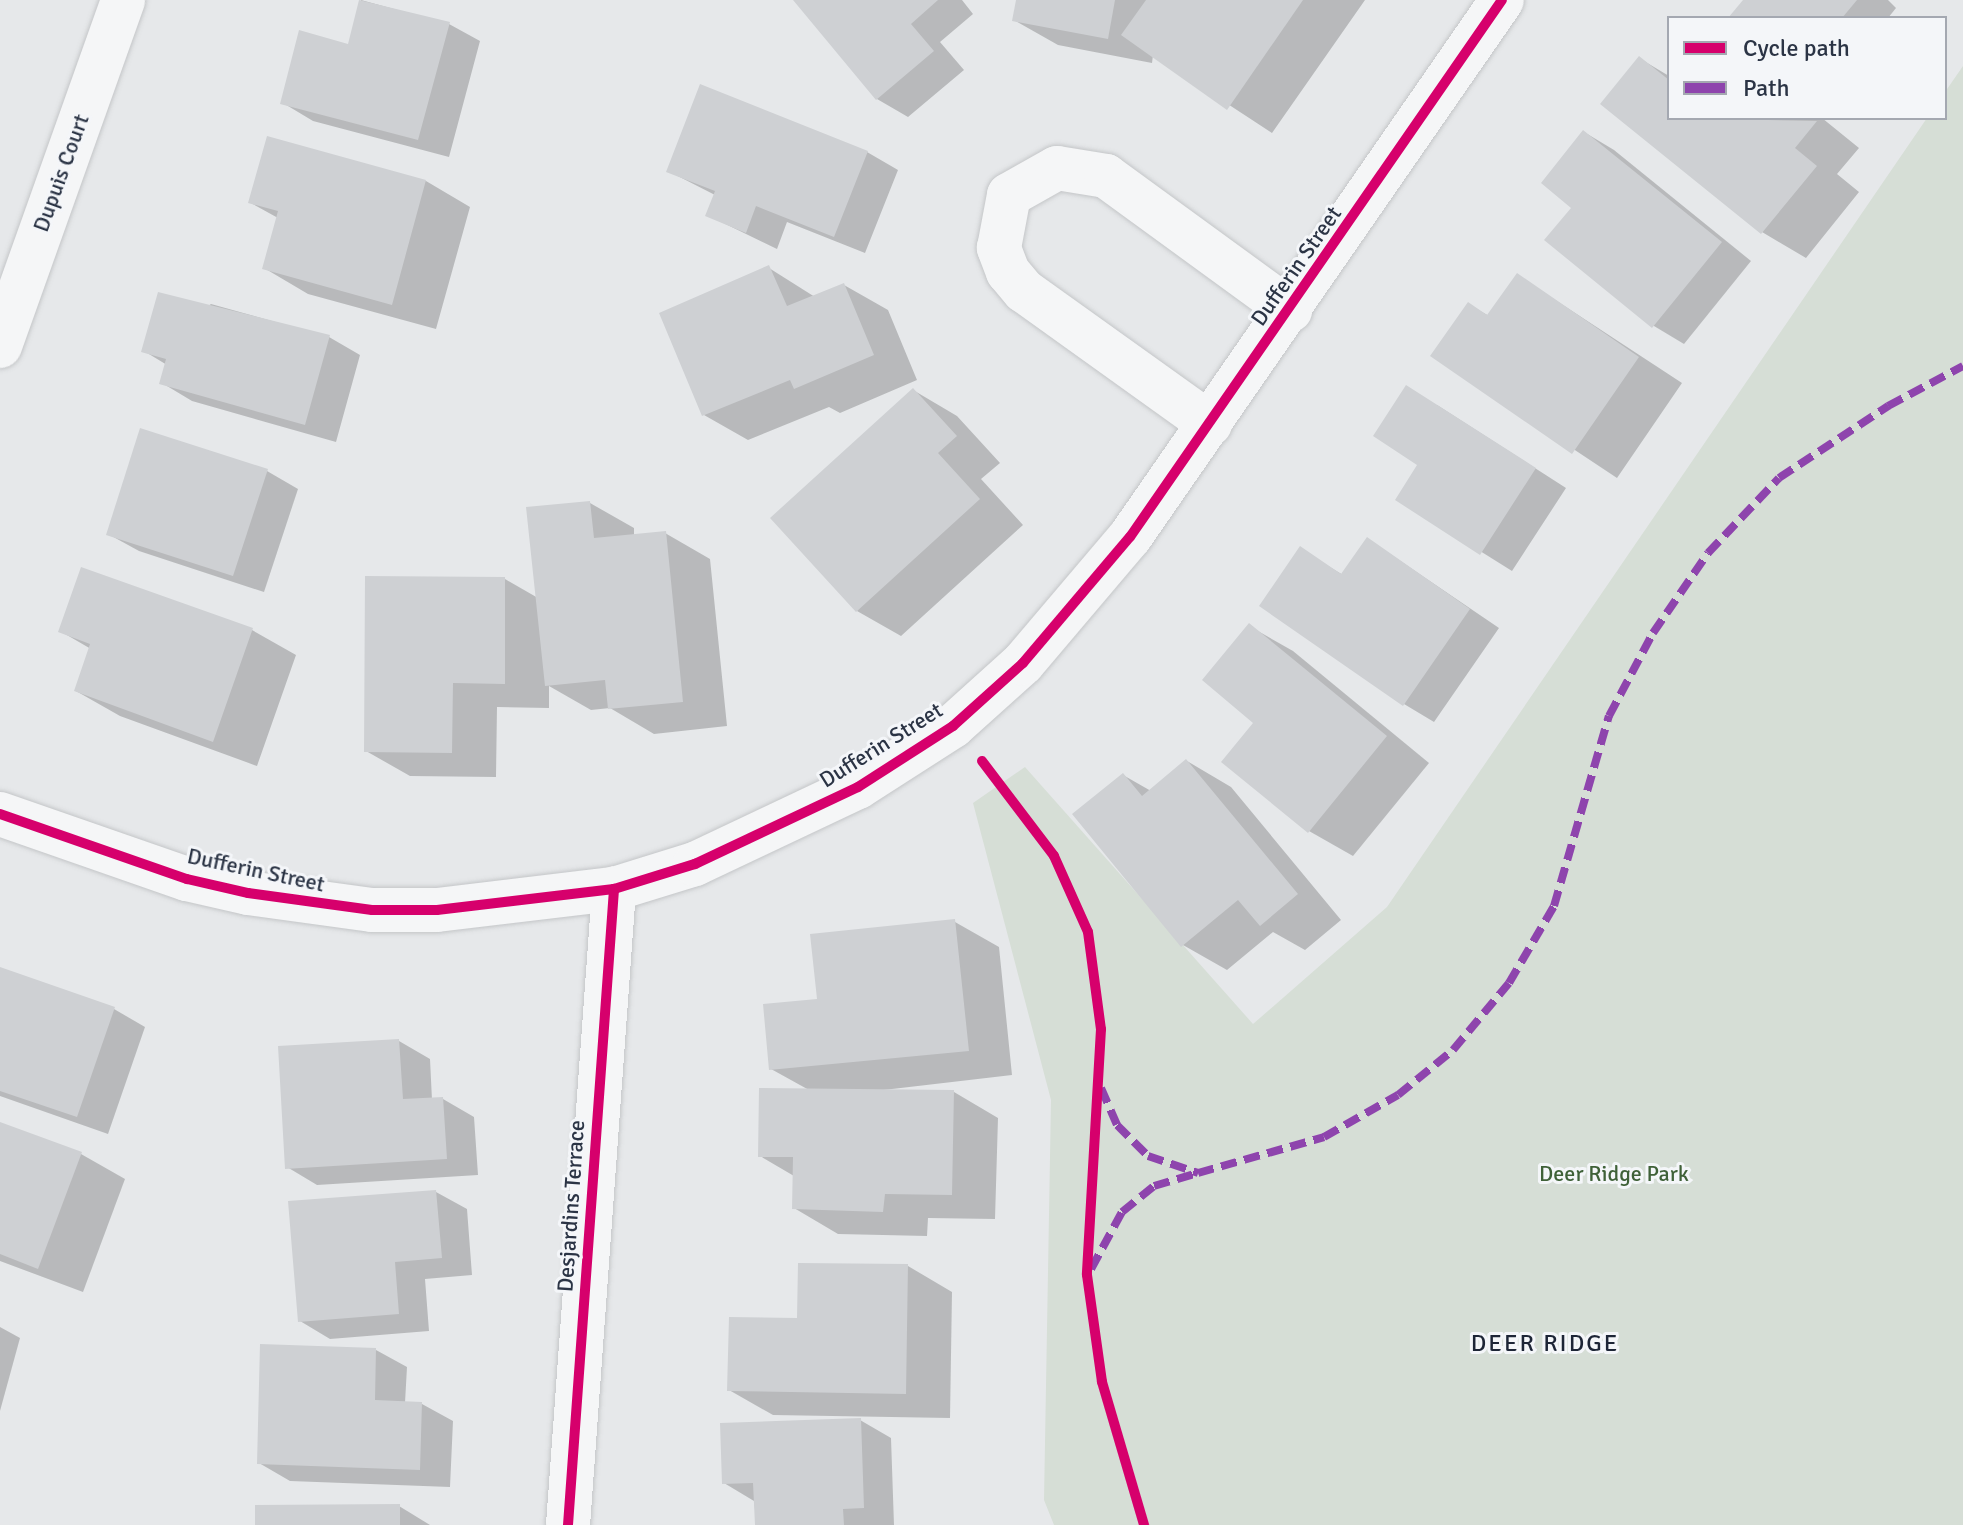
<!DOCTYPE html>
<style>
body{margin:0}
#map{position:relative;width:1963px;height:1525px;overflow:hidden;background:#e6e8ea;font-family:Signika,sans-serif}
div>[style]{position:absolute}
.green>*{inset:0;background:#d6ded6}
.shadow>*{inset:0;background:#0003}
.building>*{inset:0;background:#ced0d3}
.roads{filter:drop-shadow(0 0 2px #c4c6c8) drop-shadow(0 0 2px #c4c6c8)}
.minor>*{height:44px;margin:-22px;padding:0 22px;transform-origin:22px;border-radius:22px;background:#f5f6f7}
.tertiary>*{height:44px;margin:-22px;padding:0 22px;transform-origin:22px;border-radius:22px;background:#f5f6f7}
.quiet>*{height:8px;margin-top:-4px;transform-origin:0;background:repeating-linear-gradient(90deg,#8e44ad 0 16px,transparent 0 24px)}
.cycleway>*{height:10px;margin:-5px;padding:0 5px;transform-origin:5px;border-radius:5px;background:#d6006c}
span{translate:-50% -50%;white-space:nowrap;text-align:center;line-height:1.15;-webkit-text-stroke:6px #f4f6f9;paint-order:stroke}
.street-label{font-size:22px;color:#2b3445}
.park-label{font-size:22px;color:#3f6138}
.neighbourhood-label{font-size:24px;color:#1d2536;letter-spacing:2px}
.legend{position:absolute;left:1667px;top:16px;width:280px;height:104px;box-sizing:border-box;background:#f4f6f9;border:2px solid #a4a8b1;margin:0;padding:10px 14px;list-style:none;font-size:24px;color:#2b3445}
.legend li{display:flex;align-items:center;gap:16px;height:40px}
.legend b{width:40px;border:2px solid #a4a8b1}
</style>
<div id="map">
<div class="green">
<div style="clip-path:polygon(1963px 66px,1963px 1525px,1054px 1525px,1044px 1500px,1051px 1100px,973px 803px,1025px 767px,1253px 1024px,1387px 907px,1927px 118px,1945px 118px,1945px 92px)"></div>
</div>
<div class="shadow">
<div style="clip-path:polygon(361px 0,449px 24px,480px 41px,449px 157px,313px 121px,283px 103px,349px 46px)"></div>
<div style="clip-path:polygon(795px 0,962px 0,973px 14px,940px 42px,964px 70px,908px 117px,877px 99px)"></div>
<div style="clip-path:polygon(1018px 0,1365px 0,1272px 133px,1153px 55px,1152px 63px,1058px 45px,1014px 20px)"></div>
<div style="clip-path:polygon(1746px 0,1888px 0,1896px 8px,1888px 18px,1732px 18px)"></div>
<div style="clip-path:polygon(1639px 58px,1669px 76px,1669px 118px,1822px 118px,1859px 148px,1837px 174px,1859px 192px,1806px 258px,1762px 232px,1603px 104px)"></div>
<div style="clip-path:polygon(1584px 132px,1614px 150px,1751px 261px,1684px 344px,1654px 326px,1574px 207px)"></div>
<div style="clip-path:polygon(867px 152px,898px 170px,865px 253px,787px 222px,777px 249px,707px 215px,715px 195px,668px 171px)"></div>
<div style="clip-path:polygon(426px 181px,470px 207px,436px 329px,308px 294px,264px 268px,278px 218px,251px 203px)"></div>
<div style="clip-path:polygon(769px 268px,815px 297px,844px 285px,888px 310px,917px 380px,840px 413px,829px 407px,748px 440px,704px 415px)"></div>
<div style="clip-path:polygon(1517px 275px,1682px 383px,1617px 478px,1433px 356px,1468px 304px,1489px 316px)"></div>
<div style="clip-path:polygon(211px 304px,329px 337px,360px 355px,336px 442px,192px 401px,162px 383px,167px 365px,144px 351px)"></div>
<div style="clip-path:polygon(913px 390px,957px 416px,1000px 463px,981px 479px,1023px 525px,901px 636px,857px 611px)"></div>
<div style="clip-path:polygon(1437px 405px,1566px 488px,1512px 571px,1397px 499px,1419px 464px)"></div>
<div style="clip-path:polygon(267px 471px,298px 489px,264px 592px,139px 551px,108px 534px)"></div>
<div style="clip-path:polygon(590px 503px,634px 528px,634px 536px,665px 533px,710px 559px,727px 726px,654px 734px,610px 708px,591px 710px,549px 686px,549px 708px,497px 707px,496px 777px,410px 776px,366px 751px,505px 579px,538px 598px)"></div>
<div style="clip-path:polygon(1368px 539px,1499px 628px,1434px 722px,1404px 704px,1300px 549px,1343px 575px)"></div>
<div style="clip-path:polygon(1249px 626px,1293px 651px,1429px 763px,1353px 856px,1309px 831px,1256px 722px)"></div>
<div style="clip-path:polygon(252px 630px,296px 655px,257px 766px,120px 716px,76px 691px,91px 649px,60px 631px)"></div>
<div style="clip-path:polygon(1187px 761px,1231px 787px,1341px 920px,1305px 950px,1273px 932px,1227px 970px,1183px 945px,1123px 775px,1151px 791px)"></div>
<div style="clip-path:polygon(955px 922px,999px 947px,1012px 1075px,875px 1091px,954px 1092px,998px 1118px,995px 1219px,928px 1218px,927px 1236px,838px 1234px,794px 1208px,794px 1176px,760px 1156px,809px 1090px,771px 1069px,819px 1000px)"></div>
<div style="clip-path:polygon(0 969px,114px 1009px,145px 1027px,108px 1134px,0 1096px)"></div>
<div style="clip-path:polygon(399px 1041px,430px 1059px,432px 1100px,443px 1099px,474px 1117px,478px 1175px,317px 1185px,287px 1167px)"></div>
<div style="clip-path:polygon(0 1124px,81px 1154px,125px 1179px,83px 1292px,0 1261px)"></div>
<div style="clip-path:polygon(436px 1192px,467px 1209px,472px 1275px,425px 1279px,429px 1331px,330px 1339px,300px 1321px)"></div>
<div style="clip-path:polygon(908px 1266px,952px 1292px,950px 1418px,773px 1415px,729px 1390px,799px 1320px)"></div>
<div style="clip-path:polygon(0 1327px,20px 1338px,0 1411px)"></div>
<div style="clip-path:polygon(376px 1350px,407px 1367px,405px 1403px,422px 1404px,453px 1421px,450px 1487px,290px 1481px,259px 1463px)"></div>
<div style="clip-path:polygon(860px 1420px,891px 1438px,894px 1525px,757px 1525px,754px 1501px,724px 1483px)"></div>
<div style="clip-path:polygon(399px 1506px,430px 1525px,257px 1525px)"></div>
</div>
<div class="building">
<div style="clip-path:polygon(359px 0,450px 22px,418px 140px,280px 104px,299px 30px,348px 44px)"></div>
<div style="clip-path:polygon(793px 0,938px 0,911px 24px,934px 51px,876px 100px)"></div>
<div style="clip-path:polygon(1016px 0,1115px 0,1108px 39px,1012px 21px)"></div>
<div style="clip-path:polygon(1146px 0,1303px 0,1227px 110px,1121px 35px)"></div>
<div style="clip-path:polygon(1743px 0,1857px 0,1842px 18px,1728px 18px)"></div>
<div style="clip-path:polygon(1639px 56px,1669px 80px,1669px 118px,1817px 121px,1795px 148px,1817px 166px,1761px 234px,1600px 104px)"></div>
<div style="clip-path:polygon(700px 84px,868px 151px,834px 237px,756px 206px,746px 233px,705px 216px,715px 191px,666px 172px)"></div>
<div style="clip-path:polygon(1583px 130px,1722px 242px,1652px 328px,1544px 240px,1571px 208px,1541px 183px)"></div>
<div style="clip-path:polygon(267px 136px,426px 180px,392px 305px,262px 269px,278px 211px,248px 203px)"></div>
<div style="clip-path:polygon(769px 265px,787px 306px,844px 283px,874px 355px,794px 389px,790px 380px,702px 416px,659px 313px)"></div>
<div style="clip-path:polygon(1517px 273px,1639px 357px,1572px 454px,1430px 356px,1468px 302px,1487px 315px)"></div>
<div style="clip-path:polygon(158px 292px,330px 335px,305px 425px,159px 384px,166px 359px,141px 352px)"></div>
<div style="clip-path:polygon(1406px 385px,1536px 468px,1480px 555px,1395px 500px,1417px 465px,1373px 436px)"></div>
<div style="clip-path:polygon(913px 388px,957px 436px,938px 453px,980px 499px,856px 612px,770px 518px)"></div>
<div style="clip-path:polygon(140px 428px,268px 469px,233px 576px,106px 535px)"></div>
<div style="clip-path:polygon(590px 501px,594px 538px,666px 531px,683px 702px,608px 709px,605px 680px,545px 686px,526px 507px)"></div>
<div style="clip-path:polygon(1367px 537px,1470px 609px,1403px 706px,1259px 606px,1300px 546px,1341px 574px)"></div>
<div style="clip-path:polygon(81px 567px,253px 628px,213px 742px,74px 691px,90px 644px,58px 632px)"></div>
<div style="clip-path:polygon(365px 576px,505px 577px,505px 684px,453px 683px,452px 753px,364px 752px)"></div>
<div style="clip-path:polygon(1249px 623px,1387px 736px,1308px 833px,1221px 762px,1253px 723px,1202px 680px)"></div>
<div style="clip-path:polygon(1186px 759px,1298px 894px,1260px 926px,1238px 900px,1181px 947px,1072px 814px,1123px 773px,1142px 796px)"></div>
<div style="clip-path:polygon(955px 919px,969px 1051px,769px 1070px,763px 1004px,817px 999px,810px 934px)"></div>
<div style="clip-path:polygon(0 967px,115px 1007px,77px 1117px,0 1091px)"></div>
<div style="clip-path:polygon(399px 1039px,403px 1099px,443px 1097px,447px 1159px,285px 1169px,278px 1046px)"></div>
<div style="clip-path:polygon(759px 1088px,954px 1090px,952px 1195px,885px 1194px,883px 1212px,792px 1209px,793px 1157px,758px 1157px)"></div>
<div style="clip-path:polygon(0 1122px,82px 1152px,38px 1269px,0 1254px)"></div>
<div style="clip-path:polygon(436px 1190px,442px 1258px,395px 1262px,399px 1314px,298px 1322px,288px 1201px)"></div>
<div style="clip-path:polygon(798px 1263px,908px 1264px,906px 1394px,727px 1391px,729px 1317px,797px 1318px)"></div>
<div style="clip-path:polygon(260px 1344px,376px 1348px,375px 1400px,422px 1402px,420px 1470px,257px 1464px)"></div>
<div style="clip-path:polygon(861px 1418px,864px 1508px,843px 1509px,844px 1525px,755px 1525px,753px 1483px,722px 1484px,720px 1423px)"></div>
<div style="clip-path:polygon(400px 1504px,400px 1525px,255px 1525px,255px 1505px)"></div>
</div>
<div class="roads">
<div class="minor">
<div style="left:0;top:346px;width:367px;rotate:-70.4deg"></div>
<div style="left:1210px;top:424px;width:229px;rotate:-144.4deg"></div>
<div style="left:1024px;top:291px;width:25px;rotate:-130deg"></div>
<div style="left:1008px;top:272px;width:26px;rotate:-111deg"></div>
<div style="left:999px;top:248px;width:54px;rotate:-79.3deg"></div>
<div style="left:1009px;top:195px;width:55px;rotate:-29.4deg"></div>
<div style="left:1057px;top:168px;width:50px;rotate:9.3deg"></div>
<div style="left:1106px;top:176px;width:228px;rotate:36.1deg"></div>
<div style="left:568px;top:1525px;width:638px;rotate:-85.86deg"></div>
</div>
<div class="tertiary">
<div style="left:0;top:814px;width:198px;rotate:19.2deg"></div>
<div style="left:187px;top:879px;width:63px;rotate:12.9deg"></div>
<div style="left:248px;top:893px;width:125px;rotate:7.8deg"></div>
<div style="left:372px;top:910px;width:65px"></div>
<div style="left:437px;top:910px;width:178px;rotate:-6.8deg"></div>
<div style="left:614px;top:889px;width:85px;rotate:-17.2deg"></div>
<div style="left:695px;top:864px;width:180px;rotate:-25.3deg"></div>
<div style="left:858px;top:787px;width:113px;rotate:-32.7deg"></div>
<div style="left:953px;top:726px;width:94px;rotate:-42deg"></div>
<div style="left:1023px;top:663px;width:165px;rotate:-49.7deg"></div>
<div style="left:1130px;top:537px;width:653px;rotate:-55.29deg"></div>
</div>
</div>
<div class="quiet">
<div style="left:1101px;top:1088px;width:40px;rotate:66.6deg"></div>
<div style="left:1117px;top:1125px;width:44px;rotate:45deg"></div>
<div style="left:1148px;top:1156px;width:53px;rotate:18.8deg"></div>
<div style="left:1198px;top:1173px;width:131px;rotate:-15.9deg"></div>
<div style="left:1324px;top:1137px;width:85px;rotate:-29.6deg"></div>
<div style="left:1398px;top:1095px;width:71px;rotate:-39.3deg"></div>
<div style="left:1453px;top:1050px;width:87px;rotate:-50.1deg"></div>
<div style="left:1509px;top:983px;width:89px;rotate:-59.7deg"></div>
<div style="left:1554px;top:906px;width:198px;rotate:-73.9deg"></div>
<div style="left:1609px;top:716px;width:94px;rotate:-62.1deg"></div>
<div style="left:1653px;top:633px;width:97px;rotate:-55.5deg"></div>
<div style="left:1708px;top:553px;width:103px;rotate:-46.6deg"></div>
<div style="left:1779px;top:478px;width:131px;rotate:-33.4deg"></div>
<div style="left:1888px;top:406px;width:85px;rotate:-28.1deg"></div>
<div style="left:1091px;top:1269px;width:65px;rotate:-61.5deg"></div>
<div style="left:1122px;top:1212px;width:41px;rotate:-39.1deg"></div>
<div style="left:1154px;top:1186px;width:46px;rotate:-16.5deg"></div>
</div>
<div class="cycleway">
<div style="left:982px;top:761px;width:119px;rotate:52.8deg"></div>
<div style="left:1054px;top:856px;width:83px;rotate:65.9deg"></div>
<div style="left:1088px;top:932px;width:98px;rotate:82.4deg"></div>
<div style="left:1101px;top:1029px;width:246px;rotate:93.3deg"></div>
<div style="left:1087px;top:1275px;width:108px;rotate:82deg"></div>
<div style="left:1102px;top:1382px;width:149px;rotate:73.6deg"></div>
<div style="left:0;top:814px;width:198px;rotate:19.2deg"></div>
<div style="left:187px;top:879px;width:63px;rotate:12.9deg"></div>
<div style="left:248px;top:893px;width:125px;rotate:7.8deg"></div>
<div style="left:372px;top:910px;width:65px"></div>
<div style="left:437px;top:910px;width:178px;rotate:-6.8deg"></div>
<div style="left:614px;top:889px;width:85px;rotate:-17.2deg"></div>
<div style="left:695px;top:864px;width:180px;rotate:-25.3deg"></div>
<div style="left:858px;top:787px;width:113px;rotate:-32.7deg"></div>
<div style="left:953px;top:726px;width:94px;rotate:-42deg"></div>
<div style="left:1023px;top:663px;width:165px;rotate:-49.7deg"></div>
<div style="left:1130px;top:537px;width:653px;rotate:-55.29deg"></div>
<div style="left:568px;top:1525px;width:638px;rotate:-85.86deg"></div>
</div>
<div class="street-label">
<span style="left:61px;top:173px;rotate:-70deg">Dupuis Court</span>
<span style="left:1296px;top:266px;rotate:-55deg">Dufferin Street</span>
<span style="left:881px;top:745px;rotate:-32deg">Dufferin Street</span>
<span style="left:256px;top:870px;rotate:12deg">Dufferin Street</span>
<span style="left:571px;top:1206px;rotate:-86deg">Desjardins Terrace</span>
</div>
<div class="park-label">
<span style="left:1614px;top:1174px">Deer Ridge Park</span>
</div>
<div class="neighbourhood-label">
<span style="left:1545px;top:1344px">DEER RIDGE</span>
</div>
<ul class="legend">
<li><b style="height:10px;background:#d6006c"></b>Cycle path</li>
<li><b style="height:10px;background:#8e44ad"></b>Path</li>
</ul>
</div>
